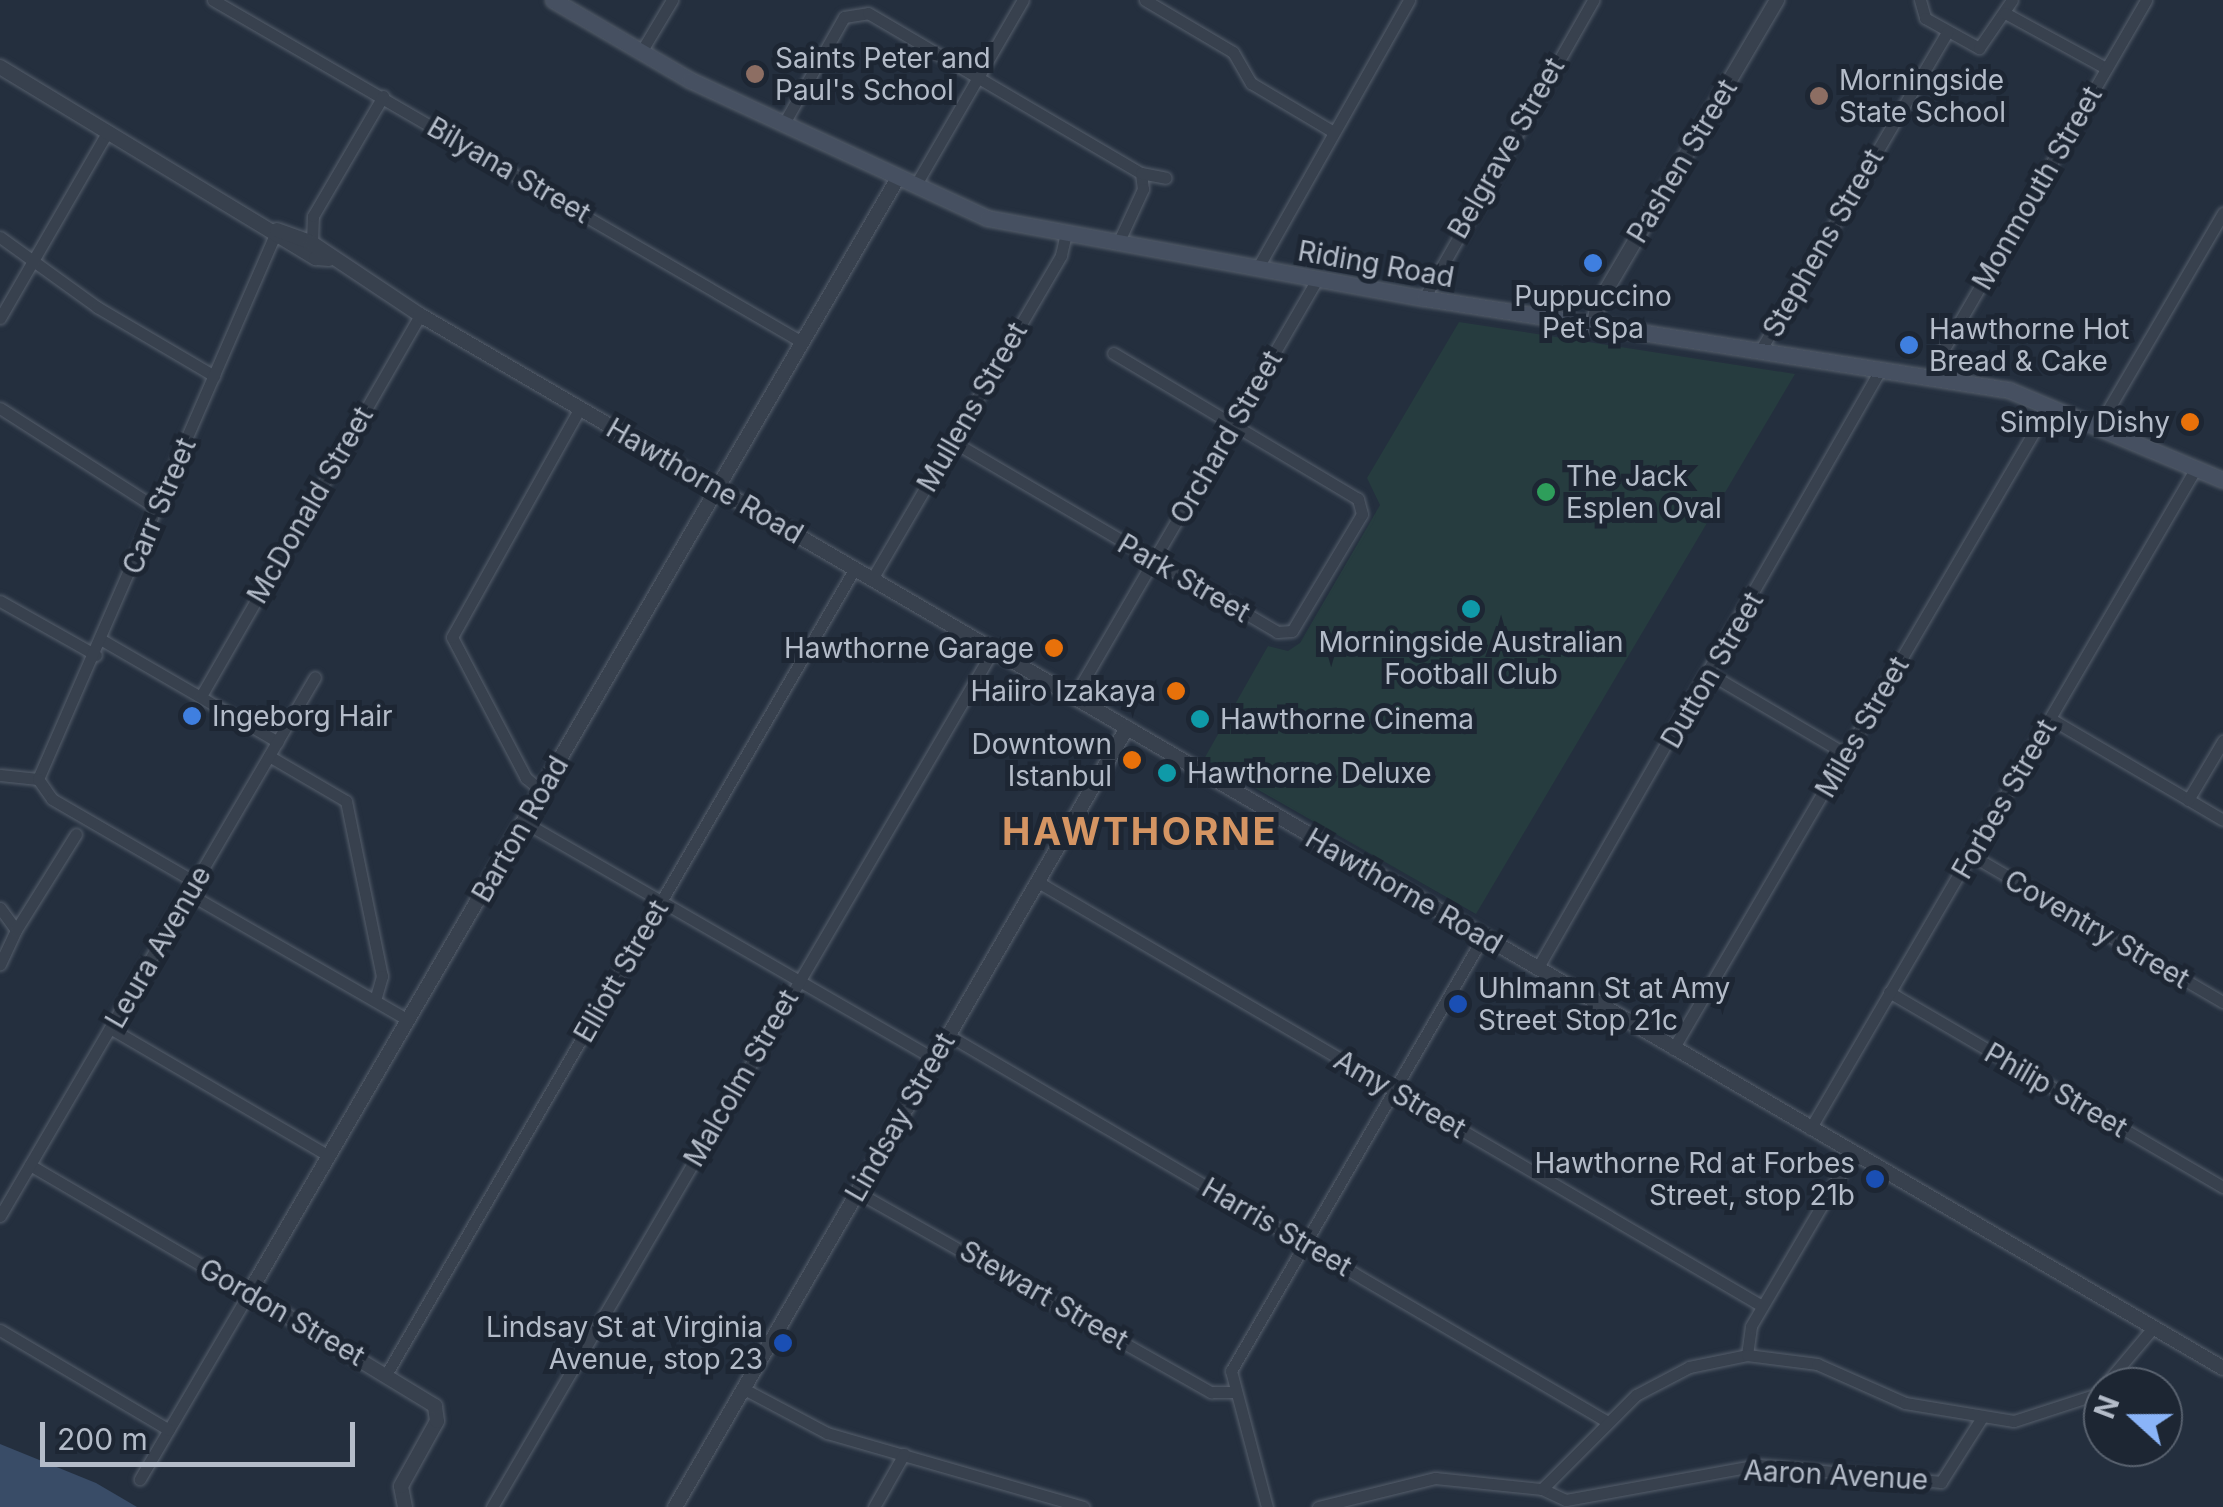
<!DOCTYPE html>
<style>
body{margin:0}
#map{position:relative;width:2223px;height:1507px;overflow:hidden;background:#242f3e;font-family:Inter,sans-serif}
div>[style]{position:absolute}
.green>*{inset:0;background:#263c3f}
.water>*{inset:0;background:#394c67}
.roads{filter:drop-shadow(0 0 2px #565f6c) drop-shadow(0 0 2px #565f6c)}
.minor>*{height:11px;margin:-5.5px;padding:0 5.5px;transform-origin:5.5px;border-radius:5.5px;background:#38414e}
.tertiary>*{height:14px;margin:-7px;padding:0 7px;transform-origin:7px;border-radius:7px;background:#38414e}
.secondary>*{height:15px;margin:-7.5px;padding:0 7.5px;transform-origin:7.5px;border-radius:7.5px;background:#465061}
.dots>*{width:28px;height:28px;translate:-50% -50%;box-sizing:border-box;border:5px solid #1d2633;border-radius:50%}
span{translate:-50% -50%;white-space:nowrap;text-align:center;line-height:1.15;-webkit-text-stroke:10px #1d2633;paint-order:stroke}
.poi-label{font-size:28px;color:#b4bcc9}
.left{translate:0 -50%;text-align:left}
.right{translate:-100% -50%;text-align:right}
.street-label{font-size:28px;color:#b4bcc9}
.district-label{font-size:38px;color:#d59563;font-weight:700;letter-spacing:2.5px}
.north{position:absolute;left:2083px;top:1367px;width:100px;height:100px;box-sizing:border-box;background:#1d2633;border:2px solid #59626f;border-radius:50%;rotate:291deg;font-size:28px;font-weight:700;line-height:40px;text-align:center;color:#b4bcc9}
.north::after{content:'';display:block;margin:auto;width:35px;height:45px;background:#8ab4f8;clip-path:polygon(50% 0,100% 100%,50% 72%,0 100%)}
.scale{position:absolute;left:40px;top:1422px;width:315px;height:45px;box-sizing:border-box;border:5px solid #b4bcc9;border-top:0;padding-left:12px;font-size:30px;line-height:35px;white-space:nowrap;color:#b4bcc9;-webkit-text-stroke:8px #1d2633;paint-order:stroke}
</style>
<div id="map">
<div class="green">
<div style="clip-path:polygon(1459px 322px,1795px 374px,1476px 914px,1204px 759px,1268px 646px,1288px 651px,1300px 643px,1380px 505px,1367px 478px)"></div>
</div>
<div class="water">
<div style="clip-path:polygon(0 1444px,96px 1483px,137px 1507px,0 1507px)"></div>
</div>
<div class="roads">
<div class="minor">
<div style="left:213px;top:0;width:681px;rotate:30.14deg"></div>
<div style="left:1145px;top:0;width:102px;rotate:30.6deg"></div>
<div style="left:1233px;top:52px;width:36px;rotate:60deg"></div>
<div style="left:1251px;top:83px;width:94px;rotate:30.7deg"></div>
<div style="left:1920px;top:0;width:19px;rotate:74deg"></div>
<div style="left:1925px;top:18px;width:62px;rotate:29.1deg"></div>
<div style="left:1979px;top:48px;width:58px;rotate:-55.5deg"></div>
<div style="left:2005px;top:13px;width:115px;rotate:28.6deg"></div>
<div style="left:641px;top:52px;width:61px;rotate:-59.2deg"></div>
<div style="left:783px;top:125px;width:124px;rotate:-60.5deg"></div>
<div style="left:844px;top:17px;width:24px;rotate:-9deg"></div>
<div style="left:868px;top:13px;width:316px;rotate:30.4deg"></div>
<div style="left:1141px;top:173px;width:16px;rotate:83deg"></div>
<div style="left:1143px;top:189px;width:60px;rotate:114.8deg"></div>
<div style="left:1141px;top:173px;width:25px;rotate:11deg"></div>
<div style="left:915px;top:186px;width:215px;rotate:-59.9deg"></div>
<div style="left:0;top:237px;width:120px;rotate:35.8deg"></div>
<div style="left:97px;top:307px;width:136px;rotate:30.5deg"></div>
<div style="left:312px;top:243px;width:27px;rotate:-88deg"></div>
<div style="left:313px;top:216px;width:139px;rotate:-59.7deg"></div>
<div style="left:1257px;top:269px;width:309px;rotate:-60.5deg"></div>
<div style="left:1424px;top:298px;width:343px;rotate:-60.4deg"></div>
<div style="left:0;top:318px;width:216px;rotate:-60deg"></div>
<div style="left:1760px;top:351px;width:370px;rotate:-59.6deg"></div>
<div style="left:1933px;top:378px;width:20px;rotate:-75deg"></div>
<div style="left:1938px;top:359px;width:415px;rotate:-59.9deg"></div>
<div style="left:0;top:408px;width:188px;rotate:32.6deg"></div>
<div style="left:2098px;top:427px;width:248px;rotate:-59.7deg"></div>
<div style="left:952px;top:441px;width:377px;rotate:30.4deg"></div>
<div style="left:1277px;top:632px;width:15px;rotate:-4deg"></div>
<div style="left:1292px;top:631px;width:136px;rotate:-59.1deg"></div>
<div style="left:1362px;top:514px;width:16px;rotate:-105deg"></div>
<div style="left:1358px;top:499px;width:285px;rotate:-149.2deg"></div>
<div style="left:872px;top:579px;width:375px;rotate:-59.7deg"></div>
<div style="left:1061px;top:255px;width:22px;rotate:-77deg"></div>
<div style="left:0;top:601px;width:110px;rotate:29.4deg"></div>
<div style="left:102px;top:640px;width:203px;rotate:30.1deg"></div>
<div style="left:1710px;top:674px;width:158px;rotate:30.5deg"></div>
<div style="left:201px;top:696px;width:439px;rotate:-60.1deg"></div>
<div style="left:1074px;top:697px;width:483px;rotate:-59.8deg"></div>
<div style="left:2051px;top:719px;width:199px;rotate:30.4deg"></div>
<div style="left:269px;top:756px;width:89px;rotate:30.3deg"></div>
<div style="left:346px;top:801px;width:179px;rotate:78.4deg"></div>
<div style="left:382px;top:976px;width:25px;rotate:106deg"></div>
<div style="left:0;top:775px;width:38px;rotate:6deg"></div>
<div style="left:38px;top:779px;width:599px;rotate:-66.47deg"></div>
<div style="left:38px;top:779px;width:24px;rotate:55deg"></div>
<div style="left:52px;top:799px;width:165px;rotate:30.1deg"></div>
<div style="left:542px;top:791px;width:21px;rotate:-141deg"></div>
<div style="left:526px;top:778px;width:159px;rotate:-117.7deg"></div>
<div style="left:452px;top:637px;width:262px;rotate:-60.8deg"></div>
<div style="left:2188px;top:800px;width:69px;rotate:-59.3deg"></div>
<div style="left:524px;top:822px;width:474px;rotate:30deg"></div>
<div style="left:1971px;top:855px;width:292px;rotate:30.3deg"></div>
<div style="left:1038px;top:882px;width:839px;rotate:30.35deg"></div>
<div style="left:189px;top:894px;width:253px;rotate:29.9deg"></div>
<div style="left:0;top:908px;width:27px;rotate:54deg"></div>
<div style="left:16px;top:930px;width:38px;rotate:115deg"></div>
<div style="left:16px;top:930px;width:113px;rotate:-58deg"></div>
<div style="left:1537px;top:969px;width:690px;rotate:-60.2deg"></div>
<div style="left:1889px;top:992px;width:387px;rotate:30.3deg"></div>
<div style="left:110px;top:1028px;width:254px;rotate:30.3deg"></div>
<div style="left:948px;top:1035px;width:763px;rotate:30.4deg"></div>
<div style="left:1673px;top:1049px;width:745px;rotate:-59.68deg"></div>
<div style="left:1810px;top:1129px;width:765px;rotate:-59.72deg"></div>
<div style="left:30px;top:1165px;width:254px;rotate:30.3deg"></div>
<div style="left:249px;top:1293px;width:216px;rotate:120.4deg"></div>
<div style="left:857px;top:1192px;width:407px;rotate:29.5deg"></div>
<div style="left:1211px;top:1392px;width:21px"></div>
<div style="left:0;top:1216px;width:624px;rotate:-59.7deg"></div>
<div style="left:0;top:1330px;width:196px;rotate:30.6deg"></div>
<div style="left:1747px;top:1355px;width:29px;rotate:-82deg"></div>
<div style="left:1751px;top:1326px;width:199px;rotate:-59.6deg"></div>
<div style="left:387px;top:1373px;width:931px;rotate:-59.83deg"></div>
<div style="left:744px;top:1389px;width:94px;rotate:27.9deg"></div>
<div style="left:827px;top:1433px;width:267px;rotate:16.1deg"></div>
<div style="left:1542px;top:1489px;width:26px;rotate:25deg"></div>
<div style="left:1566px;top:1500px;width:196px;rotate:-10.3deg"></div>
<div style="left:1759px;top:1465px;width:183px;rotate:5.3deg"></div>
<div style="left:1941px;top:1482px;width:75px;rotate:-57.6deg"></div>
<div style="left:492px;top:1507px;width:993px;rotate:-59.69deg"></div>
<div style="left:874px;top:1507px;width:61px;rotate:-60.5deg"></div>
<div style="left:1267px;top:1507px;width:141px;rotate:-104.8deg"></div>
<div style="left:1231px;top:1371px;width:502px;rotate:-59.86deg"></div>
<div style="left:1318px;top:1507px;width:121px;rotate:-13.9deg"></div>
<div style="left:1435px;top:1478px;width:108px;rotate:5.9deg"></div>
<div style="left:1542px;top:1489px;width:133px;rotate:-45deg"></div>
<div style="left:1636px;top:1395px;width:60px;rotate:-27.8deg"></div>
<div style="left:1689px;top:1367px;width:59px;rotate:-11.7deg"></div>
<div style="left:1747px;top:1355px;width:71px;rotate:7.3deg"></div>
<div style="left:1817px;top:1364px;width:96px;rotate:23.9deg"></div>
<div style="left:1905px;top:1403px;width:110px;rotate:9.4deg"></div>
<div style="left:2014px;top:1421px;width:87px;rotate:-18deg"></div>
<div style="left:2097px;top:1394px;width:84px;rotate:-49.8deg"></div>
</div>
<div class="tertiary">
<div style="left:0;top:67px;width:369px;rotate:31.2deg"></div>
<div style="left:316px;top:258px;width:13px;rotate:4deg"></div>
<div style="left:277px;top:230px;width:37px;rotate:20deg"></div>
<div style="left:312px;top:243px;width:130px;rotate:33.7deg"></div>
<div style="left:420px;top:315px;width:2088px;rotate:30.29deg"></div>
<div style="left:1594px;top:324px;width:20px;rotate:-79deg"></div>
<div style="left:1598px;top:304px;width:353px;rotate:-59.5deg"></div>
<div style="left:405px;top:1507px;width:21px;rotate:-101deg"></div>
<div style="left:401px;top:1486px;width:74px;rotate:-61deg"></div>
<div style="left:437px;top:1421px;width:15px;rotate:-98deg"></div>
<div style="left:435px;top:1406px;width:218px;rotate:-148.7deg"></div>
<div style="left:249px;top:1293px;width:1290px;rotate:-59.8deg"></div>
<div style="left:675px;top:1507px;width:901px;rotate:-59.88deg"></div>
</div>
<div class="secondary">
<div style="left:553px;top:0;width:159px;rotate:30.3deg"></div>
<div style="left:690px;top:80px;width:327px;rotate:24.9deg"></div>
<div style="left:987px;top:218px;width:444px;rotate:10.4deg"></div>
<div style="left:1424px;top:298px;width:592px;rotate:8.94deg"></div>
<div style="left:2009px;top:390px;width:232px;rotate:22.8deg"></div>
</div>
</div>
<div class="dots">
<div style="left:755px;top:74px;background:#8d6e63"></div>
<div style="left:1819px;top:96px;background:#8d6e63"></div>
<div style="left:1593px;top:263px;background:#3f7fe0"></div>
<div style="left:1909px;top:345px;background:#3f7fe0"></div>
<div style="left:2190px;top:422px;background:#e8710a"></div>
<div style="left:1546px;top:492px;background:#2e9e5b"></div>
<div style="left:1471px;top:609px;background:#0f9aa8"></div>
<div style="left:1054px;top:648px;background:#e8710a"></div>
<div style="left:1176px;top:691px;background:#e8710a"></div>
<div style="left:192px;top:716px;background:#3f7fe0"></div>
<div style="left:1200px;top:719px;background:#0f9aa8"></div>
<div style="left:1132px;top:760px;background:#e8710a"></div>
<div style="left:1167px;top:773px;background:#0f9aa8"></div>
<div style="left:1458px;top:1004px;background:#1a4fb4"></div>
<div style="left:1875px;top:1179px;background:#1a4fb4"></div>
<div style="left:783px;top:1343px;background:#1a4fb4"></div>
</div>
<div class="poi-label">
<span class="left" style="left:775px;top:74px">Saints Peter and<br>Paul's School</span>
<span class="left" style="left:1839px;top:96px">Morningside<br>State School</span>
<span style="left:1593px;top:312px">Puppuccino<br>Pet Spa</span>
<span class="left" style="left:1929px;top:345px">Hawthorne Hot<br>Bread &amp; Cake</span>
<span class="right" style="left:2170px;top:422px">Simply Dishy</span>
<span class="left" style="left:1566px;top:492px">The Jack<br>Esplen Oval</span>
<span style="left:1471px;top:658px">Morningside Australian<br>Football Club</span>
<span class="right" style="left:1034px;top:648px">Hawthorne Garage</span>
<span class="right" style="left:1156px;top:691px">Haiiro Izakaya</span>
<span class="left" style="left:212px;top:716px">Ingeborg Hair</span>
<span class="left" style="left:1220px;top:719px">Hawthorne Cinema</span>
<span class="right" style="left:1112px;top:760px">Downtown<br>Istanbul</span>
<span class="left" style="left:1187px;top:773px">Hawthorne Deluxe</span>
<span class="left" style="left:1478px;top:1004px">Uhlmann St at Amy<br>Street Stop 21c</span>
<span class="right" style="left:1855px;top:1179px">Hawthorne Rd at Forbes<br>Street, stop 21b</span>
<span class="right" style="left:763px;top:1343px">Lindsay St at Virginia<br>Avenue, stop 23</span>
</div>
<div class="street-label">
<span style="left:1506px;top:148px;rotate:-60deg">Belgrave Street</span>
<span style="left:1682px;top:161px;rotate:-59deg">Pashen Street</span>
<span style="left:509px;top:170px;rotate:30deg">Bilyana Street</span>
<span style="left:2037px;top:188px;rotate:-60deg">Monmouth Street</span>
<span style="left:1823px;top:243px;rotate:-60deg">Stephens Street</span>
<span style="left:1376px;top:264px;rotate:10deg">Riding Road</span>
<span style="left:972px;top:407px;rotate:-60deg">Mullens Street</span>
<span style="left:1226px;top:437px;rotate:-60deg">Orchard Street</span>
<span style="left:705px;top:481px;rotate:30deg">Hawthorne Road</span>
<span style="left:310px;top:505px;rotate:-60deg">McDonald Street</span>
<span style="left:159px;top:506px;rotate:-67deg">Carr Street</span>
<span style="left:1184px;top:578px;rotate:30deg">Park Street</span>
<span style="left:1712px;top:670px;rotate:-60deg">Dutton Street</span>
<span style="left:1862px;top:727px;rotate:-60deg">Miles Street</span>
<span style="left:2004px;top:799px;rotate:-60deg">Forbes Street</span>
<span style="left:520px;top:829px;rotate:-60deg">Barton Road</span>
<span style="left:1404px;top:891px;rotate:30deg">Hawthorne Road</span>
<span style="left:2097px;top:929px;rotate:30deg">Coventry Street</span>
<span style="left:158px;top:947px;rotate:-60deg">Leura Avenue</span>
<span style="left:621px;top:971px;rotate:-60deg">Elliott Street</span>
<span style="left:741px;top:1078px;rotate:-60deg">Malcolm Street</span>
<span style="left:2056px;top:1090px;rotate:30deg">Philip Street</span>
<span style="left:1400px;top:1094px;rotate:30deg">Amy Street</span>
<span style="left:900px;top:1117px;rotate:-60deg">Lindsay Street</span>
<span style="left:1277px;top:1227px;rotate:30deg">Harris Street</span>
<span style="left:1044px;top:1295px;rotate:30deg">Stewart Street</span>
<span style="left:282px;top:1312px;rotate:30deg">Gordon Street</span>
<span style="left:1836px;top:1475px;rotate:3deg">Aaron Avenue</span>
</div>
<div class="district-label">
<span style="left:1140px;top:832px">HAWTHORNE</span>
</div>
<div class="north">N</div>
<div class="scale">200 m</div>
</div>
